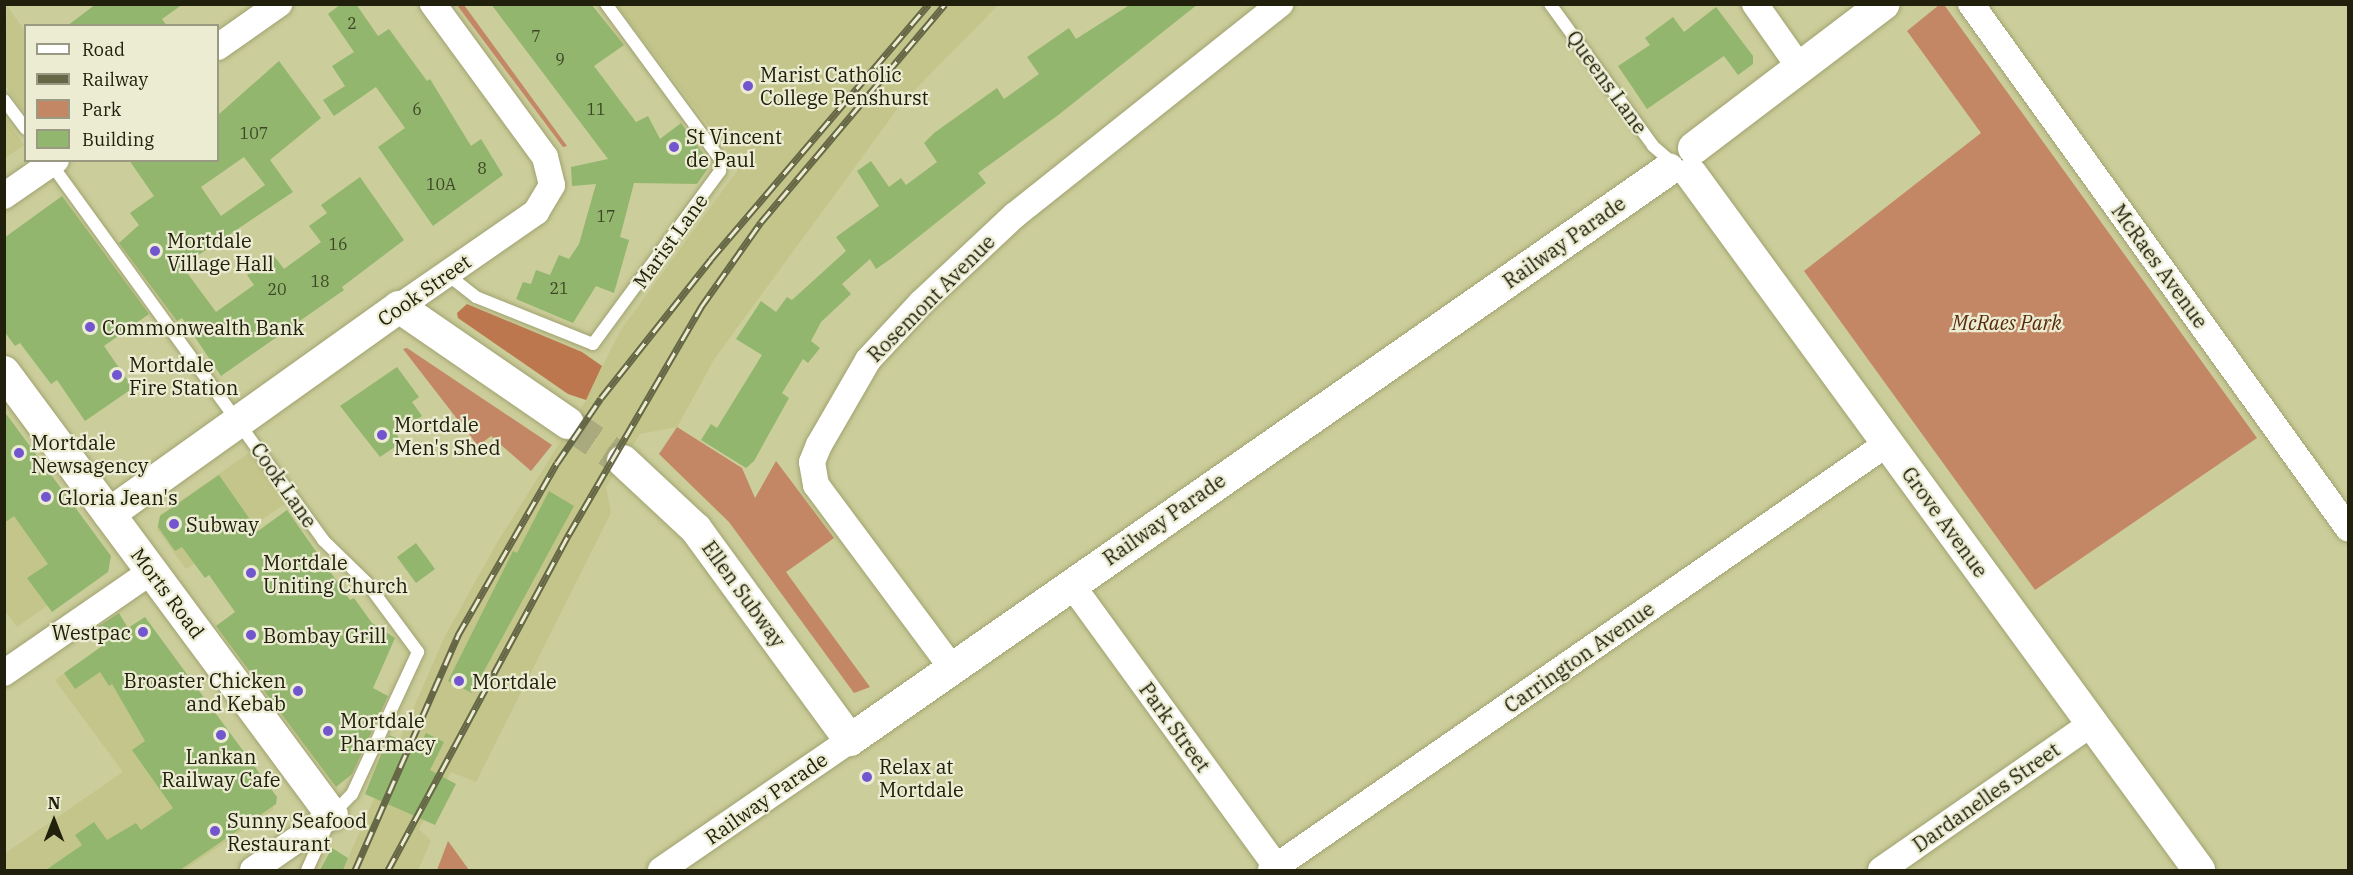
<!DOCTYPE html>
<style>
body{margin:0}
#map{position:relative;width:2353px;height:875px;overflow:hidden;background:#cbcd9a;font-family:"IBM Plex Serif",serif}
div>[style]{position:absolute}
.built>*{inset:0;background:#c3c58a}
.green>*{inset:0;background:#c38766}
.forest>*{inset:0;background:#bd774e}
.building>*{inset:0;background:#93b66e}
.tertiary-tunnel>*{height:32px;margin-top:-16px;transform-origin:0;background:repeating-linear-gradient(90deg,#a9aa7e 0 32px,transparent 0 48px)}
.roads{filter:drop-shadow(0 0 2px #a0a270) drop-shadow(0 0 2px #a0a270)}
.service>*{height:12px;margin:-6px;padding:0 6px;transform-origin:6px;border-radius:6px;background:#fff}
.minor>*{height:26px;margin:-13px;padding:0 13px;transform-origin:13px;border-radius:13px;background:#fff}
.tertiary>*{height:32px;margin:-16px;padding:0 16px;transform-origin:16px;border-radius:16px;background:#fff}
.rail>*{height:7px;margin-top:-3.5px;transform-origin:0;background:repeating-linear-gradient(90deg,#ebecd2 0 14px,#666746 0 28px);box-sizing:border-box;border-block:2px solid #666746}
.dots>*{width:16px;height:16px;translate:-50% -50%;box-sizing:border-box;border:3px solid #ebecd2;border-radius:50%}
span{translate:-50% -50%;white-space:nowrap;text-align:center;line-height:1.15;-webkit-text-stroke:4.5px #ebecd2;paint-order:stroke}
.number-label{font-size:16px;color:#3d4624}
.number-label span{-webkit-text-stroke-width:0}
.poi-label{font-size:20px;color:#20200c}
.left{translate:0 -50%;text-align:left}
.right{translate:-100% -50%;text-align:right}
.street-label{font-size:20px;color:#20200c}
.park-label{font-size:20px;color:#572809;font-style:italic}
.frame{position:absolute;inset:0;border:6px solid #20200c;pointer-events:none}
.legend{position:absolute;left:24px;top:24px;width:195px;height:138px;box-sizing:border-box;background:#ebecd2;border:2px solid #9a9a83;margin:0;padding:8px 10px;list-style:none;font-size:18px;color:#20200c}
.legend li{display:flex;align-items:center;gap:12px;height:30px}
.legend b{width:30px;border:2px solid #9a9a83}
.north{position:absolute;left:24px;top:791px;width:60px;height:60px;-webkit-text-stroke:4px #ebecd2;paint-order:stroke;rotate:0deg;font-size:16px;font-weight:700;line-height:24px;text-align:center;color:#20200c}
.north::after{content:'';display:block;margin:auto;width:21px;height:27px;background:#20200c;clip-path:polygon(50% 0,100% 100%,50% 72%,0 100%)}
</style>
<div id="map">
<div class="built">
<div style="clip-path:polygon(617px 5px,998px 5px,901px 104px,715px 358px,677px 427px,640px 434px,606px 487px,611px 513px,476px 782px,451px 772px,419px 829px,431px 841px,418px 870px,343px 870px,445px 636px,497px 543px,584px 404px,620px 331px,740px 167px)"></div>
<div style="clip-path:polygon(7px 6px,25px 31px,25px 113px,5px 85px)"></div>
<div style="clip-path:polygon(5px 118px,24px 145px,5px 158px,4px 158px)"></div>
<div style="clip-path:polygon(4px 427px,99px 569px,17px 627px,5px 611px)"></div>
<div style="clip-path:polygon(249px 453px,287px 503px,186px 569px,157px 529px,160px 515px)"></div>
<div style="clip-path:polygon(141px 620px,274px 795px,273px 810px,184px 870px,5px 870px,4px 854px,123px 772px,55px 680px)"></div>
</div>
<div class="green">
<div style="clip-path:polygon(457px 5px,464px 5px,567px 146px,563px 147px)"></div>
<div style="clip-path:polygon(1939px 5px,1945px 6px,2257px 438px,2035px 590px,1804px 271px,1981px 133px,1907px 31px)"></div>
<div style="clip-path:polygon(407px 348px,552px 445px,531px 471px,491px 436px,478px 446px,403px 349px)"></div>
<div style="clip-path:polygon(677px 427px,742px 468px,755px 498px,776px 461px,834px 538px,786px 572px,870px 687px,854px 693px,729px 522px,659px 454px)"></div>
<div style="clip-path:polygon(448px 841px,469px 870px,437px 870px)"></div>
</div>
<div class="forest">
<div style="clip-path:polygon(467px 304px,582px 352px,602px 366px,586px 400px,568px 394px,458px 318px,457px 313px)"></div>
</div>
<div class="building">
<div style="clip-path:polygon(96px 4px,183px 4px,162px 19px,167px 26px,67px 26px)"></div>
<div style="clip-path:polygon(341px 4px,356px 4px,378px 36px,389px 29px,427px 81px,430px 79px,471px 146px,481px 139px,503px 175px,433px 226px,378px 147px,405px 128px,376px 87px,334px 116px,323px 100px,345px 86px,332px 66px,354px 52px,328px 14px)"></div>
<div style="clip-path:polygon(491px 4px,591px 4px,624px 45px,594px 66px,636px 122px,648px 116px,660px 139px,681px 123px,711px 164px,697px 184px,634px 183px,620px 237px,629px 240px,614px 293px,596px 286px,573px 323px,516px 299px,523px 282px,531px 284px,536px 270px,550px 275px,559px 255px,569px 259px,579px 244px,596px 184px,572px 186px,571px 167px,608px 159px)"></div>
<div style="clip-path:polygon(1131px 4px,1198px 4px,1057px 116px,978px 173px,986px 183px,892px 258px,876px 269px,870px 259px,842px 284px,851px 294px,821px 322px,811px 341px,820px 348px,808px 363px,803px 359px,782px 393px,789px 398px,754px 461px,746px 468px,701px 440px,711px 424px,717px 428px,762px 355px,736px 339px,761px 301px,776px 312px,787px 297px,792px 300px,846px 251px,836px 237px,879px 206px,857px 171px,871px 161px,889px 187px,901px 178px,906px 185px,937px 162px,924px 143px,934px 133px,997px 88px,1004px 99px,1039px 74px,1027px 57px,1069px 28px,1076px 39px)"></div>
<div style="clip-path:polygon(1716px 7px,1753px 56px,1753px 64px,1738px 75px,1724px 56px,1647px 109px,1618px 66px,1650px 45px,1645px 38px,1673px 17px,1684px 32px)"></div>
<div style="clip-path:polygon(evenodd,279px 61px,321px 118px,270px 160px,293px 192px,182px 266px,216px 312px,254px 285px,247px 275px,274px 256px,284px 269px,321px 242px,309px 226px,327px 213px,321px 205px,360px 177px,404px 240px,342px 287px,344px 290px,221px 376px,182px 318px,177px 321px,119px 243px,139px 225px,130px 213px,154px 196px,129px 160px,218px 160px,218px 115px,279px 61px,244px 157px,265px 185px,221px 216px,201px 187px,244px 157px)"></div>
<div style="clip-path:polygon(62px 196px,149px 314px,104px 346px,133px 388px,85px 421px,57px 380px,51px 384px,20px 343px,15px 346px,4px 331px,4px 238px)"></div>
<div style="clip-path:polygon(397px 367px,419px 397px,412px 402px,422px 416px,396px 434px,402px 442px,380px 457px,340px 406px)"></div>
<div style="clip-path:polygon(4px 411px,111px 556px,108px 572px,52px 612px,27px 578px,48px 564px,14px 516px,4px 523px)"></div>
<div style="clip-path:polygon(219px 475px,258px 531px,287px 510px,350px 600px,354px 598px,372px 623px,395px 638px,373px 688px,388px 696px,352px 774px,336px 787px,216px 626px,235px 612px,209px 575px,205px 578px,182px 547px,175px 551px,158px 527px,160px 516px)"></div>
<div style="clip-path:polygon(549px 491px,574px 506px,472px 693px,448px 681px,513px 551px,517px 553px)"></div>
<div style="clip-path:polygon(416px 543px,435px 569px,416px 583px,397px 557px)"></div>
<div style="clip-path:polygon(119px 613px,128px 628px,145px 617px,277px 797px,276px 804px,180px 870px,46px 870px,82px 845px,75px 835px,94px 822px,107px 840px,136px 823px,141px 830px,173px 808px,132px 750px,145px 741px,112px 684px,109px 686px,100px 672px,75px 689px,64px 673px,105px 644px,96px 628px)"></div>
<div style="clip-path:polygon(426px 733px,444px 742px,430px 770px,456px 784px,435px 825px,365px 794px,389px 735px,418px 748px)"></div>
<div style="clip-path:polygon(332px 848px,348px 858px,343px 870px,320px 870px)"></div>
</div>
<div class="tertiary-tunnel">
<div style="left:568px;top:423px;width:67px;rotate:34.6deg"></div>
</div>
<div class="roads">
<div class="service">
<div style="left:1550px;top:4px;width:175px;rotate:54deg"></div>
<div style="left:1653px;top:146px;width:18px;rotate:41deg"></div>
<div style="left:4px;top:100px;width:36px;rotate:53deg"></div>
<div style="left:49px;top:161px;width:468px;rotate:54.1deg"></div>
<div style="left:323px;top:540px;width:62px;rotate:44.3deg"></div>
<div style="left:367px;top:583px;width:86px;rotate:53.5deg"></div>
<div style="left:418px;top:652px;width:157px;rotate:114.9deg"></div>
<div style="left:352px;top:794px;width:29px;rotate:134deg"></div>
<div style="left:332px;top:815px;width:60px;rotate:114.4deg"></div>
<div style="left:448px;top:275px;width:36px;rotate:38deg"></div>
<div style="left:476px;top:297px;width:126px;rotate:21.9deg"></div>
<div style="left:593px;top:344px;width:215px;rotate:-53.7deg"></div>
<div style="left:720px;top:171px;width:12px;rotate:-90deg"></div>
<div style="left:720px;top:159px;width:192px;rotate:-126.3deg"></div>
</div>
<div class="minor">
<div style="left:1755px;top:4px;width:78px;rotate:54.9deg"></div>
<div style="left:1971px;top:4px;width:646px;rotate:54.27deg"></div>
<div style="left:218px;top:47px;width:75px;rotate:-35.2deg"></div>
<div style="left:4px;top:196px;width:63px;rotate:-34.7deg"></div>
<div style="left:399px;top:307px;width:167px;rotate:-34.7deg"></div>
<div style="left:536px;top:212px;width:31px;rotate:-59deg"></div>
<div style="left:552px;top:185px;width:29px;rotate:-104deg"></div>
<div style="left:545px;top:157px;width:190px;rotate:-126.2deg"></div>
<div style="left:1071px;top:584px;width:354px;rotate:54deg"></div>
<div style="left:952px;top:668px;width:228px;rotate:-126.6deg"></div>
<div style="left:816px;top:485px;width:23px;rotate:-100deg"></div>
<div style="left:812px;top:462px;width:18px;rotate:-68deg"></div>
<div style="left:819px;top:445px;width:98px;rotate:-60deg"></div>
<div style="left:868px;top:360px;width:79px;rotate:-47deg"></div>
<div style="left:922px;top:302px;width:127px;rotate:-43.1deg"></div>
<div style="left:1015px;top:215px;width:339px;rotate:-38.5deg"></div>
<div style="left:4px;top:673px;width:180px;rotate:-34.6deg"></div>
<div style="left:253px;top:870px;width:96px;rotate:-34.8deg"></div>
<div style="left:661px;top:870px;width:229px;rotate:-34.5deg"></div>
<div style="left:1271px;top:870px;width:750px;rotate:-34.69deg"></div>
<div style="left:1881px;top:870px;width:256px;rotate:-34.8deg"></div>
</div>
<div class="tertiary">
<div style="left:1694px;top:148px;width:238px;rotate:-37.2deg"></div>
<div style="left:1691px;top:174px;width:862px;rotate:53.87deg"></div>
<div style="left:4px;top:372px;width:551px;rotate:53.48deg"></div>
<div style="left:623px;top:461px;width:100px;rotate:43deg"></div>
<div style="left:696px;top:529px;width:261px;rotate:53.9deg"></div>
<div style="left:850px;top:740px;width:998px;rotate:-34.88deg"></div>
<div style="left:109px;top:514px;width:356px;rotate:-35.5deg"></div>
<div style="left:399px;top:307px;width:205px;rotate:34.5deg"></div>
</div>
</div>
<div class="rail">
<div style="left:355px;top:870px;width:257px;rotate:-66.3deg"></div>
<div style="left:458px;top:635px;width:198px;rotate:-60.1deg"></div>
<div style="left:557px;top:463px;width:78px;rotate:-55.9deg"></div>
<div style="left:601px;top:398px;width:177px;rotate:-51.6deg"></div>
<div style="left:711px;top:259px;width:335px;rotate:-49.5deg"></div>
<div style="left:388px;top:870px;width:382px;rotate:-61.7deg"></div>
<div style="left:569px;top:534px;width:263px;rotate:-59.8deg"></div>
<div style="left:701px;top:307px;width:104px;rotate:-54.8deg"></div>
<div style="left:761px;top:222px;width:285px;rotate:-49.8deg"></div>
</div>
<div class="dots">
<div style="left:748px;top:86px;background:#7256cf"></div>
<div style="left:674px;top:147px;background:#7256cf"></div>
<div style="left:155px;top:251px;background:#7256cf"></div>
<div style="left:90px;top:327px;background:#7256cf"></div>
<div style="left:117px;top:375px;background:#7256cf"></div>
<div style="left:382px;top:435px;background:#7256cf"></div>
<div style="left:19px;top:453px;background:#7256cf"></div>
<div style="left:46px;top:497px;background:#7256cf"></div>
<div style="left:174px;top:524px;background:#7256cf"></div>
<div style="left:251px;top:573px;background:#7256cf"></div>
<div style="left:143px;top:632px;background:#7256cf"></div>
<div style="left:251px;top:635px;background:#7256cf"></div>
<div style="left:459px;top:681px;background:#7256cf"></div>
<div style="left:298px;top:691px;background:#7256cf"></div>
<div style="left:328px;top:731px;background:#7256cf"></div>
<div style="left:221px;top:735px;background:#7256cf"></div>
<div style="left:867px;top:777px;background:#7256cf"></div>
<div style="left:215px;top:831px;background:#7256cf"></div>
</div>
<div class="number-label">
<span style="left:352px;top:23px">2</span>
<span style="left:536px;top:36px">7</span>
<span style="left:560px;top:59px">9</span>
<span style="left:417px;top:109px">6</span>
<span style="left:596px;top:109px">11</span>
<span style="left:254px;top:133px">107</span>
<span style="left:482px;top:168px">8</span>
<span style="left:441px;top:184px">10A</span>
<span style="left:606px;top:216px">17</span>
<span style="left:338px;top:244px">16</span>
<span style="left:320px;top:281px">18</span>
<span style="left:559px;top:288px">21</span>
<span style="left:277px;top:289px">20</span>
</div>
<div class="poi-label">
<span class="left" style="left:760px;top:86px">Marist Catholic<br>College Penshurst</span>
<span class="left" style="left:686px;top:148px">St Vincent<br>de Paul</span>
<span class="left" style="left:167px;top:252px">Mortdale<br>Village Hall</span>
<span class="left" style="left:102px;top:327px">Commonwealth Bank</span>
<span class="left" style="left:129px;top:376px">Mortdale<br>Fire Station</span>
<span class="left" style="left:394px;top:436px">Mortdale<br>Men's Shed</span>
<span class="left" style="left:31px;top:454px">Mortdale<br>Newsagency</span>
<span class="left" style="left:58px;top:497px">Gloria Jean's</span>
<span class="left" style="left:186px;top:524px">Subway</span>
<span class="left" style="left:263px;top:574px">Mortdale<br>Uniting Church</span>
<span class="right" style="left:131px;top:632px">Westpac</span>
<span class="left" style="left:263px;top:635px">Bombay Grill</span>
<span class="right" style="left:286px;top:692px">Broaster Chicken<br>and Kebab</span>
<span class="left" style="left:472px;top:681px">Mortdale</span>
<span class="left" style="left:340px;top:732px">Mortdale<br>Pharmacy</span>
<span style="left:221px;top:768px">Lankan<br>Railway Cafe</span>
<span class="left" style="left:879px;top:778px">Relax at<br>Mortdale</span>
<span class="left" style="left:227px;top:832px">Sunny Seafood<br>Restaurant</span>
</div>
<div class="street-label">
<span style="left:1607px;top:82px;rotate:54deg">Queens Lane</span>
<span style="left:670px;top:241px;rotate:-54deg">Marist Lane</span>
<span style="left:1564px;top:242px;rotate:-35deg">Railway Parade</span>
<span style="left:2160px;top:266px;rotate:54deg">McRaes Avenue</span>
<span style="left:424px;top:290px;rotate:-35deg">Cook Street</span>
<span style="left:931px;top:298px;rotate:-45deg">Rosemont Avenue</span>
<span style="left:284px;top:485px;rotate:55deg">Cook Lane</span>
<span style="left:1164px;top:519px;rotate:-35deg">Railway Parade</span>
<span style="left:1945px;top:522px;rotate:54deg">Grove Avenue</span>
<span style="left:168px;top:593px;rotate:53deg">Morts Road</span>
<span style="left:744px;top:594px;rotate:54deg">Ellen Subway</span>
<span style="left:1579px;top:657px;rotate:-35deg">Carrington Avenue</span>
<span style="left:1175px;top:727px;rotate:54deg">Park Street</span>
<span style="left:1986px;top:797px;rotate:-35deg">Dardanelles Street</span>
<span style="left:766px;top:798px;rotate:-35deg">Railway Parade</span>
</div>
<div class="park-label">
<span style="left:2007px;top:322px">McRaes Park</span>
</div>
<div class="frame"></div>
<ul class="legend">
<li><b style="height:8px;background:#fff"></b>Road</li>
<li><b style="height:8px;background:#666746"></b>Railway</li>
<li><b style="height:16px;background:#c38766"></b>Park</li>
<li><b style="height:16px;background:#93b66e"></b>Building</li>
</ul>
<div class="north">N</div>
</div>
